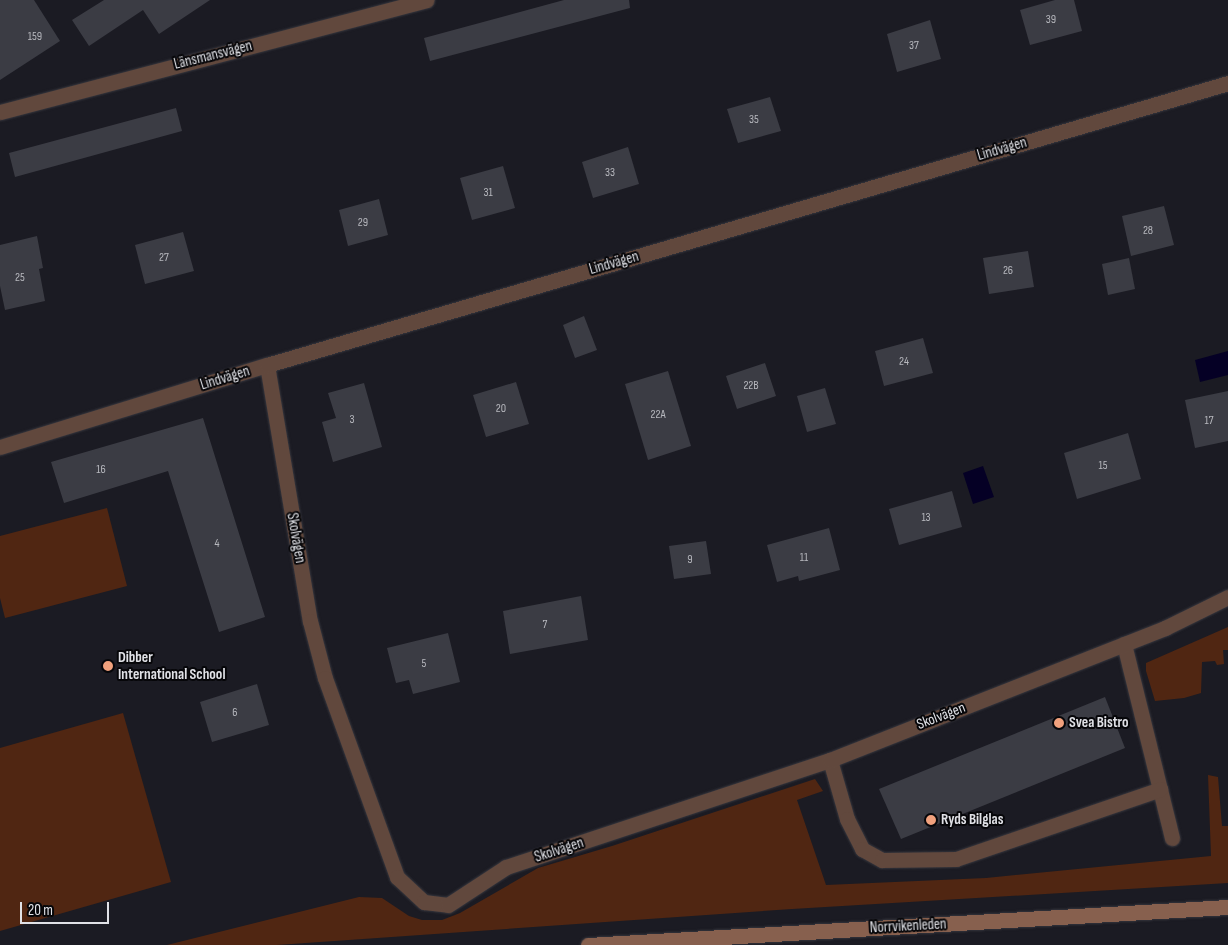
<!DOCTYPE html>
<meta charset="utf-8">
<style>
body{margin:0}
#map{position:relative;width:1228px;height:945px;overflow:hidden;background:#1b1b23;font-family:"Sofia Sans Condensed",sans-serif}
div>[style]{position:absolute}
.green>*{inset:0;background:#502612}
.water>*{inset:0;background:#050025}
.building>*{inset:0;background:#3b3c44}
.roads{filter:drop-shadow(0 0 1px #37373e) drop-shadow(0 0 1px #37373e)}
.lane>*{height:15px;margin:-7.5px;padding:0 7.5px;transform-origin:7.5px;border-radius:7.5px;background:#61483d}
.street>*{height:15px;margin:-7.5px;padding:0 7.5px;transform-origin:7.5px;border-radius:7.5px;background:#61483d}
.secondary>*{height:15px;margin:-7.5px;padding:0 7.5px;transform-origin:7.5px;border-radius:7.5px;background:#87604e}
.dots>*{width:14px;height:14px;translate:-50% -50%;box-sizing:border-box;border:2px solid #060609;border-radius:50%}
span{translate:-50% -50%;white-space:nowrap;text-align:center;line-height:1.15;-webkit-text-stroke:4px #060609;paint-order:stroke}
.number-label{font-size:12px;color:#b7b8be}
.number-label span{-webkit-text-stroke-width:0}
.street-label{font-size:15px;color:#e0e1e6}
.poi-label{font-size:15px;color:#e0e1e6;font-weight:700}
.left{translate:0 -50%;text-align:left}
.scale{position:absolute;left:20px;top:902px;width:89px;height:22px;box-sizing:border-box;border:2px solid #e0e1e6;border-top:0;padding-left:6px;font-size:15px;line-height:18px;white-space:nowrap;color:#e0e1e6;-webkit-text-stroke:4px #060609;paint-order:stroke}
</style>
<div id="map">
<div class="green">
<div style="clip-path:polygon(107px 508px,127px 586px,5px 618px,0 598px,0 536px)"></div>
<div style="clip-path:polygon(1228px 627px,1228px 650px,1223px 650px,1224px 664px,1217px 665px,1215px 661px,1202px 662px,1201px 693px,1184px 698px,1155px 701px,1146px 671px,1146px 663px)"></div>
<div style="clip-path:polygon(123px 713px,171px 882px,0 931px,0 748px)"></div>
<div style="clip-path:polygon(1208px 775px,1218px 777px,1222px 826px,1228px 826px,1228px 883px,792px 909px,277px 945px,167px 945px,359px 897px,382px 898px,409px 916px,422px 920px,442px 920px,460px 913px,538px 868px,612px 846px,815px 779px,823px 791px,797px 800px,826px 885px,986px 878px,1211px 856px)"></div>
</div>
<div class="water">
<div style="clip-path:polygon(1228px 351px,1228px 375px,1200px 382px,1195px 360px)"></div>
<div style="clip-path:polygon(983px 466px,994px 497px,973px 504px,963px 473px)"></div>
</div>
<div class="building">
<div style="clip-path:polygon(0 0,34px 0,60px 41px,0 80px)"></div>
<div style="clip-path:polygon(104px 0,210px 0,159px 34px,143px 10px,89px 46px,72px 20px)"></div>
<div style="clip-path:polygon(564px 0,629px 0,630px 8px,430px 61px,424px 38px)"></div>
<div style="clip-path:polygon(1055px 0,1074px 0,1082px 31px,1030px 45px,1020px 10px)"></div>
<div style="clip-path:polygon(930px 20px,941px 59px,897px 72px,887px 34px)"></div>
<div style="clip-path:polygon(770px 97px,781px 131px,738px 143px,727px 109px)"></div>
<div style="clip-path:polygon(176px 108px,182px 131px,15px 177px,9px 153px)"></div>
<div style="clip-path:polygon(628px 147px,639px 184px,593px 198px,582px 162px)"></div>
<div style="clip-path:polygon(503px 166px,515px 208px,472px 220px,460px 178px)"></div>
<div style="clip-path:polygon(379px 199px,388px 235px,348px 246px,339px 210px)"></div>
<div style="clip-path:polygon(1164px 206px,1174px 245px,1131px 256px,1122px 216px)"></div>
<div style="clip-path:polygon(183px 232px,194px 271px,145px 284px,135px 245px)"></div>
<div style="clip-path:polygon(37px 236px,43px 268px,39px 269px,45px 301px,5px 310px,0 286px,0 245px)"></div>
<div style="clip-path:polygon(1028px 251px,1034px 287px,989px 294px,983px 258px)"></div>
<div style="clip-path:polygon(1129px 258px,1135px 289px,1108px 295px,1102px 264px)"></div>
<div style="clip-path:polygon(584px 316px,597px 350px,575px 358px,563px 325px)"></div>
<div style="clip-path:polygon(923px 338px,933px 373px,884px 386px,875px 351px)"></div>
<div style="clip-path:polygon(765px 363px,776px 396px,737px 409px,726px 376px)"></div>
<div style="clip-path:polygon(668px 371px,691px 446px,648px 460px,625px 384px)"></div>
<div style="clip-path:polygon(516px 382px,529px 424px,486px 437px,473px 395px)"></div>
<div style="clip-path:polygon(364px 383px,382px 447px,333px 462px,322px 422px,336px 418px,328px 393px)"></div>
<div style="clip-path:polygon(825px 388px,836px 424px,807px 432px,797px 396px)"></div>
<div style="clip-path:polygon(1228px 391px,1228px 441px,1195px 448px,1185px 400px)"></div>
<div style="clip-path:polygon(203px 418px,265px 617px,219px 632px,168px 471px,64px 503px,51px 462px)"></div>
<div style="clip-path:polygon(1128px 433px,1141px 479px,1077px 499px,1064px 453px)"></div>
<div style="clip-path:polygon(952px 491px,962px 527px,899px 545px,889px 509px)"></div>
<div style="clip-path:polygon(829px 528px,840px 570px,799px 581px,798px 576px,777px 582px,767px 545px)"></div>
<div style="clip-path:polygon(706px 541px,711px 574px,674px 579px,669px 546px)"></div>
<div style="clip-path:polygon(581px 596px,588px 640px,510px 654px,503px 611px)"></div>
<div style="clip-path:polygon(448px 633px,460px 682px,413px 694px,409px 680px,396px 683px,387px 648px)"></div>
<div style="clip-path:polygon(257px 684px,269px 725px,212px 742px,200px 702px)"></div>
<div style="clip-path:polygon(1105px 697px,1125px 748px,901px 839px,879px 789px)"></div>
</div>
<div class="roads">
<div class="lane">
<div style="left:1124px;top:644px;width:200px;rotate:76.1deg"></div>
<div style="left:830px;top:760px;width:61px;rotate:73.9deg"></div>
<div style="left:847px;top:819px;width:34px;rotate:63deg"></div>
<div style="left:862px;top:849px;width:23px;rotate:29deg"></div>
<div style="left:882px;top:860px;width:74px;rotate:-0.8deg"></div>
<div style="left:956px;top:859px;width:216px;rotate:-18.9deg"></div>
</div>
<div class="street">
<div style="left:0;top:112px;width:441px;rotate:-14.7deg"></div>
<div style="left:267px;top:365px;width:260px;rotate:80.5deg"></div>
<div style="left:310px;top:621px;width:59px;rotate:75.3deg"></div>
<div style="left:325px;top:678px;width:212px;rotate:70.1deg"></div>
<div style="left:397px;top:877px;width:37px;rotate:43deg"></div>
<div style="left:424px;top:902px;width:24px;rotate:7deg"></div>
<div style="left:448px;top:905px;width:69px;rotate:-33.2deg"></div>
<div style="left:506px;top:867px;width:341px;rotate:-18.3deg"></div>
<div style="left:830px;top:760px;width:360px;rotate:-21.5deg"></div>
<div style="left:1165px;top:628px;width:70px;rotate:-26.2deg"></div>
<div style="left:0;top:447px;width:279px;rotate:-17.1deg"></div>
<div style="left:267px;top:365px;width:1002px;rotate:-16.35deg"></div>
</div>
<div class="secondary">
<div style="left:588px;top:945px;width:641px;rotate:-3.4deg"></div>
</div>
</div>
<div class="dots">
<div style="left:108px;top:666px;background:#f1a17d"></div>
<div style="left:1059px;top:723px;background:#f1a17d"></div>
<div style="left:931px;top:820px;background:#f1a17d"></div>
</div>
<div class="number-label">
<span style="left:1051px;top:20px">39</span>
<span style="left:35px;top:37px">159</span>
<span style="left:914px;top:46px">37</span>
<span style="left:754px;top:120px">35</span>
<span style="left:610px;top:173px">33</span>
<span style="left:488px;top:193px">31</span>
<span style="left:363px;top:223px">29</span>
<span style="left:1148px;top:231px">28</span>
<span style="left:164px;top:258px">27</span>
<span style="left:1008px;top:271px">26</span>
<span style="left:20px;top:278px">25</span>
<span style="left:904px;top:362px">24</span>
<span style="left:751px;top:386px">22B</span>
<span style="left:501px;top:409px">20</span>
<span style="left:658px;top:415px">22A</span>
<span style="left:352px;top:420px">3</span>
<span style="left:1209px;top:421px">17</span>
<span style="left:1103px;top:466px">15</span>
<span style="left:101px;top:470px">16</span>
<span style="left:926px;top:518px">13</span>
<span style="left:217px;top:544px">4</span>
<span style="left:804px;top:558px">11</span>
<span style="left:690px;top:560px">9</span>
<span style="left:545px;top:625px">7</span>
<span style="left:424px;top:664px">5</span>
<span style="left:235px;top:713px">6</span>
</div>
<div class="street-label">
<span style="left:213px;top:55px;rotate:-14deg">Länsmansvägen</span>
<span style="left:1002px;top:149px;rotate:-16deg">Lindvägen</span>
<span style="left:614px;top:263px;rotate:-16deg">Lindvägen</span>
<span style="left:225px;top:378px;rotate:-17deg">Lindvägen</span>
<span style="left:296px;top:538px;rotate:80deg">Skolvägen</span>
<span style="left:941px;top:716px;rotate:-21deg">Skolvägen</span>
<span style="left:559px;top:850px;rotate:-18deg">Skolvägen</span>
<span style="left:908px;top:926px;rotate:-3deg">Norrvikenleden</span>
</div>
<div class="poi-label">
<span class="left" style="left:118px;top:666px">Dibber<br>International School</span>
<span class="left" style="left:1069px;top:723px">Svea Bistro</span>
<span class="left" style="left:941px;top:820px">Ryds Bilglas</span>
</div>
<div class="scale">20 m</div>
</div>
